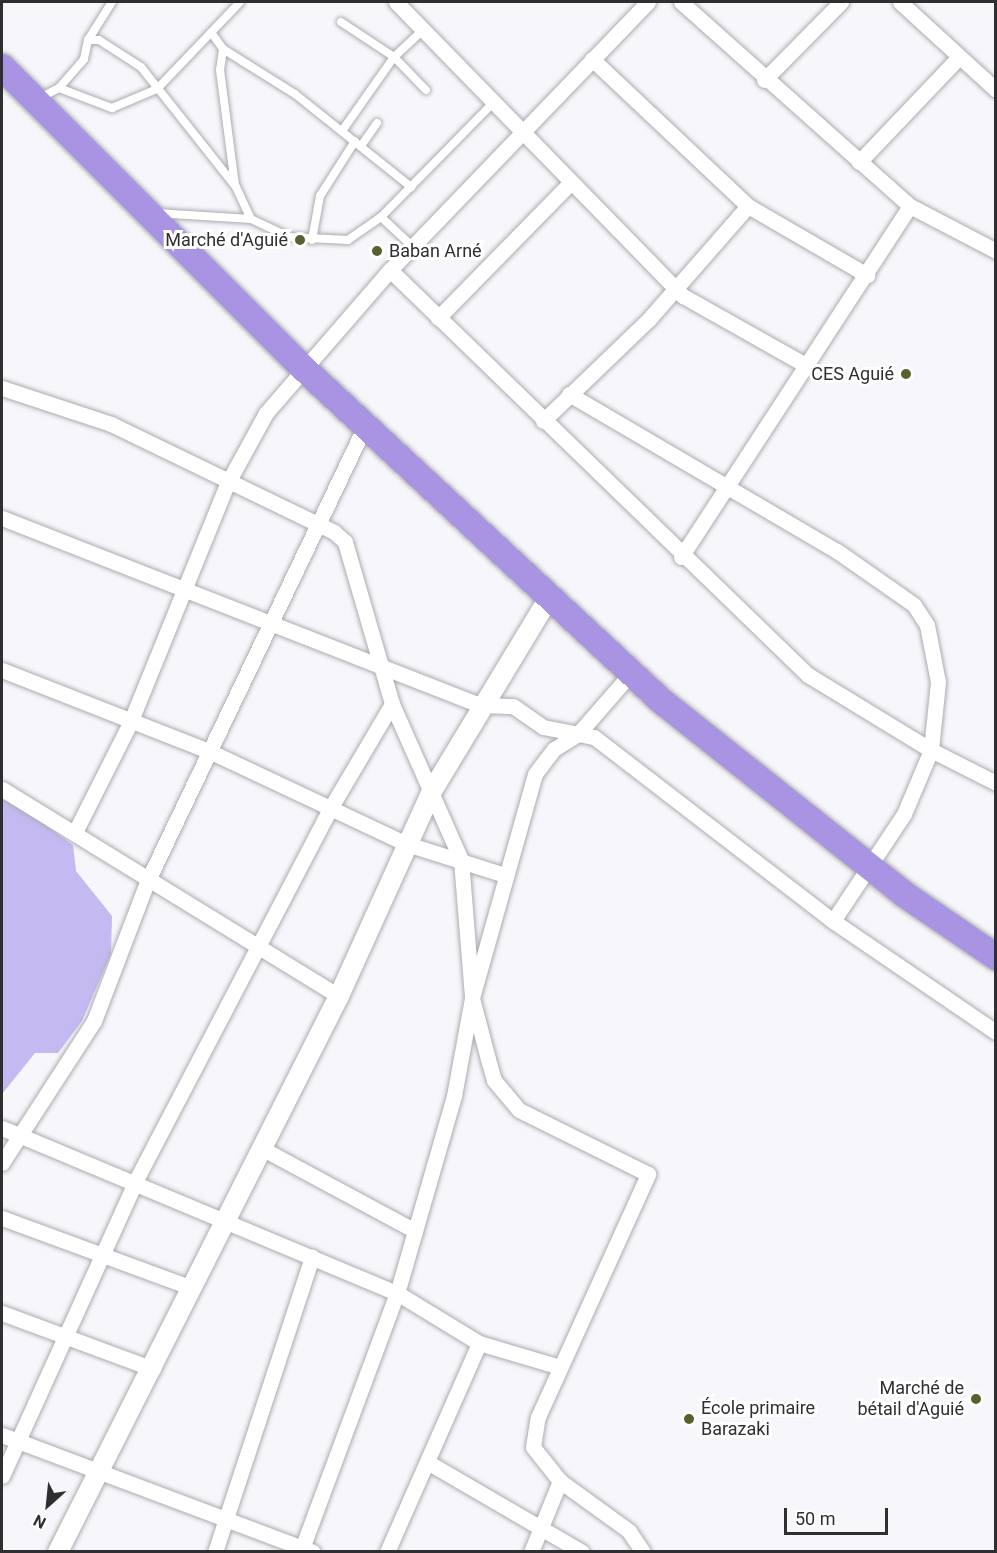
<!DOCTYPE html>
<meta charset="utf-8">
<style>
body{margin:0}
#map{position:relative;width:997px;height:1553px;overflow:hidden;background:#f7f6fb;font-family:Roboto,sans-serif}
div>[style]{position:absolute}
.water>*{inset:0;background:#c4b9f1}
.roads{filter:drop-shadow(0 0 2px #ababb0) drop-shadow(0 0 2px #ababb0)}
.service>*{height:8px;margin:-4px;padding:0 4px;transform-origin:4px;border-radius:4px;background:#fff}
.minor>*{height:15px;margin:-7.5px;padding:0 7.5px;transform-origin:7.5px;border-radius:7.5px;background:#fff}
.tertiary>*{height:20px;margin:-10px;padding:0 10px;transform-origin:10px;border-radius:10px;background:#fff}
.trunk>*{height:26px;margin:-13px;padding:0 13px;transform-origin:13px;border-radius:13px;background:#a894e2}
.dots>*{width:16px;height:16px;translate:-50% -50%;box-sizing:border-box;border:3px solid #fff;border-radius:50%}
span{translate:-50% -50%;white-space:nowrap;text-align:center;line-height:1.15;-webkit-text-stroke:6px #fff;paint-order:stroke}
.poi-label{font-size:18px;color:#2f2f31}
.right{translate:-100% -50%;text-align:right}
.left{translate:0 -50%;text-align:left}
.frame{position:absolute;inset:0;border:3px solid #2f2f31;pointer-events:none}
.north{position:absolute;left:18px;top:1475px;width:60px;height:60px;-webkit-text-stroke:4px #fff;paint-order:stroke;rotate:207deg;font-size:16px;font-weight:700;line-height:24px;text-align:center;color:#2f2f31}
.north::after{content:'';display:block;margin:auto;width:21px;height:27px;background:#2f2f31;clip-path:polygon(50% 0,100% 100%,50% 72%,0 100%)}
.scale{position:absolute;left:784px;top:1508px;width:104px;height:27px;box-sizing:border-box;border:3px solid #2f2f31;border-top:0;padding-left:8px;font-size:18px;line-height:21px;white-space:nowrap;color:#2f2f31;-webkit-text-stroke:4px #fff;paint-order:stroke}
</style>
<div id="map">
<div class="water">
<div style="clip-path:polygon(2px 794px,73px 845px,76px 871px,112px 916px,111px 954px,82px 1021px,58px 1053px,35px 1053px,2px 1094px)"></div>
</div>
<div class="roads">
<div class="service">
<div style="left:341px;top:22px;width:64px;rotate:33.4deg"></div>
<div style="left:394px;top:57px;width:90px;rotate:125.1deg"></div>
<div style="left:423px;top:30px;width:40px;rotate:137deg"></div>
<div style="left:394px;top:57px;width:46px;rotate:45.9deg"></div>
<div style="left:213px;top:35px;width:17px;rotate:54deg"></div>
<div style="left:223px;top:49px;width:85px;rotate:32deg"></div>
<div style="left:295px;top:94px;width:149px;rotate:38.7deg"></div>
<div style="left:88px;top:40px;width:11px"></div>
<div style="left:99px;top:40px;width:50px;rotate:32.7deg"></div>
<div style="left:141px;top:67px;width:153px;rotate:51.6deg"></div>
<div style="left:236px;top:187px;width:35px;rotate:65deg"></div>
<div style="left:223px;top:49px;width:21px;rotate:98deg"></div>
<div style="left:220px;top:70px;width:116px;rotate:82.6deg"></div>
<div style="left:59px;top:88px;width:38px;rotate:-49deg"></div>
<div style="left:84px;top:59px;width:19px;rotate:-78deg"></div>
<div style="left:88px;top:40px;width:45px;rotate:-57.7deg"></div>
<div style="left:40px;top:98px;width:21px;rotate:-28deg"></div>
<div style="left:59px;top:88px;width:57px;rotate:20.7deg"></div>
<div style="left:112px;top:108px;width:49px;rotate:-22.9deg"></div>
<div style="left:157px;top:89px;width:120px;rotate:-46.3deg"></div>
<div style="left:361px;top:146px;width:28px;rotate:-55deg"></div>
<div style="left:156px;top:213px;width:95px;rotate:3.6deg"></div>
<div style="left:251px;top:219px;width:42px;rotate:25.3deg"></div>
<div style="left:289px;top:237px;width:59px;rotate:2.9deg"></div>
<div style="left:348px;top:240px;width:40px;rotate:-34.9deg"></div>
<div style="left:381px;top:217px;width:158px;rotate:-45.5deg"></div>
<div style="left:381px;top:217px;width:42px;rotate:43.1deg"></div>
<div style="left:312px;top:240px;width:45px;rotate:-79.7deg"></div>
<div style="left:320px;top:196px;width:65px;rotate:-57.5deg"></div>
</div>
<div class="minor">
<div style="left:396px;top:2px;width:411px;rotate:45.7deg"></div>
<div style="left:683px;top:296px;width:142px;rotate:29.4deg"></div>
<div style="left:681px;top:2px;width:307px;rotate:41.7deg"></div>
<div style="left:910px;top:206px;width:97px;rotate:27.6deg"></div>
<div style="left:900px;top:2px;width:130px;rotate:42.5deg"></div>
<div style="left:592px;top:59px;width:214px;rotate:43.3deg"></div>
<div style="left:748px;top:206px;width:138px;rotate:30.1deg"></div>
<div style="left:764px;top:80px;width:110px;rotate:-45.4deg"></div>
<div style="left:859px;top:162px;width:144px;rotate:-46.4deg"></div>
<div style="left:390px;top:270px;width:582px;rotate:44.1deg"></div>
<div style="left:808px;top:675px;width:144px;rotate:31.4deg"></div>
<div style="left:931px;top:750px;width:69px;rotate:112.9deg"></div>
<div style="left:904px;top:814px;width:128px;rotate:123.6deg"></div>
<div style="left:438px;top:318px;width:187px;rotate:-45.6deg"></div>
<div style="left:2px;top:388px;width:115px;rotate:18.3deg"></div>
<div style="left:111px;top:424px;width:248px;rotate:25.8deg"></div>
<div style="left:334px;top:532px;width:15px;rotate:42deg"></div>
<div style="left:345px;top:542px;width:169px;rotate:73.8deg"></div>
<div style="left:392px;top:704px;width:171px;rotate:66.1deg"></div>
<div style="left:461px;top:860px;width:138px;rotate:85.4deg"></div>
<div style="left:472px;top:998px;width:100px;rotate:100.4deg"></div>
<div style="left:454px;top:1096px;width:205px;rotate:106.1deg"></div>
<div style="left:397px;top:1293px;width:272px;rotate:110.4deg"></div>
<div style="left:569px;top:394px;width:311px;rotate:30.4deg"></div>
<div style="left:837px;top:551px;width:94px;rotate:35deg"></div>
<div style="left:914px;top:605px;width:24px;rotate:57deg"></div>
<div style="left:927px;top:625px;width:58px;rotate:79.1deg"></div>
<div style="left:938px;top:682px;width:68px;rotate:95.9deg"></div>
<div style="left:931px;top:750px;width:73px;rotate:26.9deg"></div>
<div style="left:543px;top:421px;width:147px;rotate:-43.9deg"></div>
<div style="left:649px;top:319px;width:150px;rotate:-48.8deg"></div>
<div style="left:2px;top:518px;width:513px;rotate:21.37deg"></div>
<div style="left:480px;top:705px;width:33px;rotate:2deg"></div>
<div style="left:513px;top:706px;width:37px;rotate:35deg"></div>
<div style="left:543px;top:727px;width:36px;rotate:11deg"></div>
<div style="left:578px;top:734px;width:81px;rotate:-49deg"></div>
<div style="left:681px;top:557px;width:419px;rotate:-56.9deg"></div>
<div style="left:2px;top:670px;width:222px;rotate:21.4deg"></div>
<div style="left:209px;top:751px;width:219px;rotate:25.2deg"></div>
<div style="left:407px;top:844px;width:103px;rotate:17.6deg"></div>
<div style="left:2px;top:789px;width:395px;rotate:31.6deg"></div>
<div style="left:75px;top:832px;width:122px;rotate:-63.2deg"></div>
<div style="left:130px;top:723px;width:258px;rotate:-67.9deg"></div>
<div style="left:227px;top:484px;width:81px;rotate:-61.2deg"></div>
<div style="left:266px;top:413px;width:189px;rotate:-49.1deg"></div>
<div style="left:390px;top:270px;width:372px;rotate:-46.1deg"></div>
<div style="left:2px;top:1128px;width:428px;rotate:22.7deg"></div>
<div style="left:397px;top:1293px;width:96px;rotate:31.4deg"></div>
<div style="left:479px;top:1343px;width:84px;rotate:16.5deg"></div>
<div style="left:263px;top:1149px;width:173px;rotate:28.3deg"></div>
<div style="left:2px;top:1163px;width:169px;rotate:-57.1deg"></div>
<div style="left:94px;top:1021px;width:149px;rotate:-69.1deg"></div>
<div style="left:147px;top:882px;width:505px;rotate:-64.45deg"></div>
<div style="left:2px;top:1218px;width:202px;rotate:20.2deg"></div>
<div style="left:2px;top:1313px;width:161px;rotate:20.3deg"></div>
<div style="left:2px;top:1435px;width:332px;rotate:20.6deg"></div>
<div style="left:429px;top:1463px;width:177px;rotate:30.2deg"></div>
<div style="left:2px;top:1476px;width:325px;rotate:-65.6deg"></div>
<div style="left:136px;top:1180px;width:421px;rotate:-62.4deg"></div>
<div style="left:331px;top:807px;width:120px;rotate:-59.4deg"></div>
<div style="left:215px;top:1552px;width:311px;rotate:-71.8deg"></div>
<div style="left:387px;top:1552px;width:228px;rotate:-66.2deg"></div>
<div style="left:531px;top:1552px;width:77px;rotate:-67.8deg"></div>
<div style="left:643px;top:1552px;width:25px;rotate:-124deg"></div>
<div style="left:629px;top:1531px;width:85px;rotate:-144.1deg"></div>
<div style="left:560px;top:1481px;width:43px;rotate:-128.5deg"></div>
<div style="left:533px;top:1447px;width:30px;rotate:-81deg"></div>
<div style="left:538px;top:1417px;width:267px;rotate:-65.6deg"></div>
<div style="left:648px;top:1174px;width:144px;rotate:-153.6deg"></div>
<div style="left:519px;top:1110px;width:39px;rotate:-130deg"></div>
<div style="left:494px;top:1080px;width:22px;rotate:-106deg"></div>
<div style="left:488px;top:1059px;width:63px;rotate:-104.7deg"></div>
<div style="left:472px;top:998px;width:233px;rotate:-74.3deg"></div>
<div style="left:535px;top:774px;width:31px;rotate:-53deg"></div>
<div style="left:554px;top:749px;width:28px;rotate:-32deg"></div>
<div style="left:578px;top:734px;width:16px;rotate:11deg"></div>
<div style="left:594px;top:737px;width:302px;rotate:37.6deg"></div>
<div style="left:833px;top:921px;width:197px;rotate:34.3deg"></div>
</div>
<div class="tertiary">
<div style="left:58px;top:1552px;width:623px;rotate:-63.19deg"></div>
<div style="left:339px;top:996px;width:225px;rotate:-65.6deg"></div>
<div style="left:432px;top:791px;width:226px;rotate:-58.8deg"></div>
</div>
<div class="trunk">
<div style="left:2px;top:67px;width:424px;rotate:45deg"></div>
<div style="left:302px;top:367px;width:494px;rotate:42.9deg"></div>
<div style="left:664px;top:703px;width:307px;rotate:38.5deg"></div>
<div style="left:904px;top:894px;width:112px;rotate:34.4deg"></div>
</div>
</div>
<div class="dots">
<div style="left:300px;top:240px;background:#5a5f2d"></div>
<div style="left:377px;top:251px;background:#5a5f2d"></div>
<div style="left:906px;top:374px;background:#5a5f2d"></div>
<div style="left:976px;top:1399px;background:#5a5f2d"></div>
<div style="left:689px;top:1419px;background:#5a5f2d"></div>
</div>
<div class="poi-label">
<span class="right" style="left:288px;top:240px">Marché d'Aguié</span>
<span class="left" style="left:389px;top:251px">Baban Arné</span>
<span class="right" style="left:894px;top:374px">CES Aguié</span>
<span class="right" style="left:964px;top:1399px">Marché de<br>bétail d'Aguié</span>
<span class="left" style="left:701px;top:1419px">École primaire<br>Barazaki</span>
</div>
<div class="frame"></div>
<div class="north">N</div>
<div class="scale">50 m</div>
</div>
